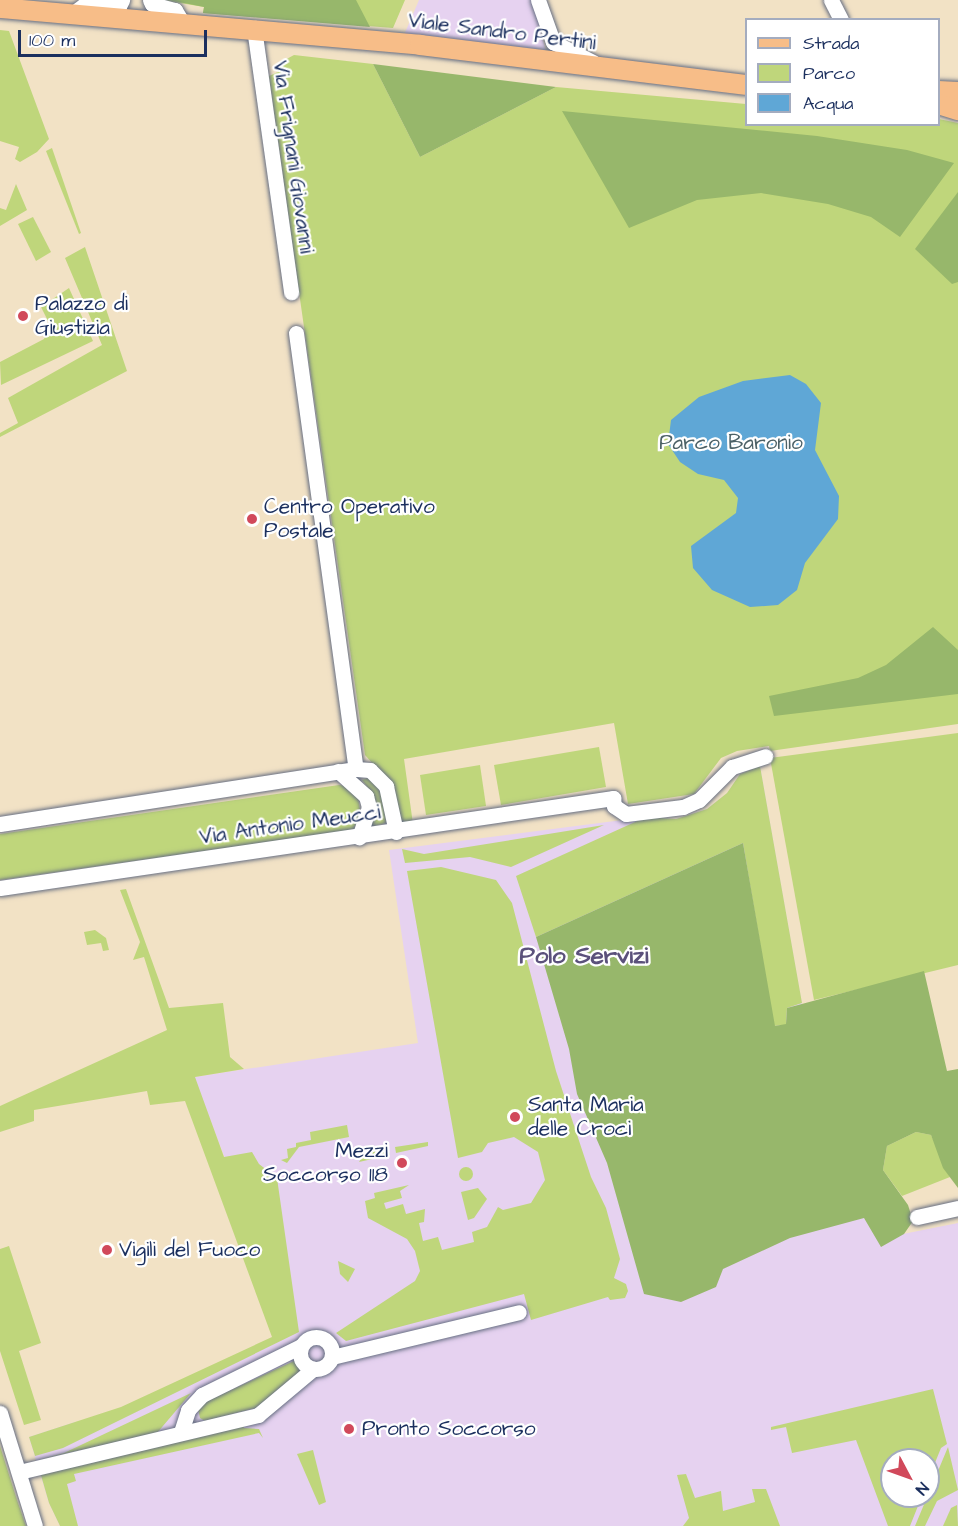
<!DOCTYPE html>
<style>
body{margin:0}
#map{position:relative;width:958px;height:1526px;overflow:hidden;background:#f2e2c5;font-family:"Architects Daughter",sans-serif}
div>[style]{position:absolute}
.built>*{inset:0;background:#e6d2f0}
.green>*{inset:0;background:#bfd67b}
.round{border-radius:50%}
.forest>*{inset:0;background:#97b76b}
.water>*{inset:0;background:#5fa7d6}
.roads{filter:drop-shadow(0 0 2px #666e82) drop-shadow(0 0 2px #666e82)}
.minor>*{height:15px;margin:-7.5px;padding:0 7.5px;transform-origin:7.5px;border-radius:7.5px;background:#fff}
.minor>.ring{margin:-7.5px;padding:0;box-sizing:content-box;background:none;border:15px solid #fff;border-radius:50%}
.major>*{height:20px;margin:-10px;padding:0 10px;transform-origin:10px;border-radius:10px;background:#f7bd88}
.dots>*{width:16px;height:16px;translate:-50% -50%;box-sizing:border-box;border:3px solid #fff;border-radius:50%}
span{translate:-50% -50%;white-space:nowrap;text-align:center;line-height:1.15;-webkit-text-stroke:4.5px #fff;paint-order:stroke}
.street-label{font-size:21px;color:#1b2f5e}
.poi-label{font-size:21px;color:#1b2f5e}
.left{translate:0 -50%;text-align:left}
.right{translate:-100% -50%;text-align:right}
.park-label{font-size:21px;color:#4c6167}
.quarter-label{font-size:24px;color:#5b517b;font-weight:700}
.legend{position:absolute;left:745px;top:18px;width:195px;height:108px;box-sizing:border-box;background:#fff;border:2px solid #a4acbf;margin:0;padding:8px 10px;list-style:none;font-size:18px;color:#1b2f5e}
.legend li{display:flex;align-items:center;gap:12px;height:30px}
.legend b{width:30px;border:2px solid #a4acbf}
.north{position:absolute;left:880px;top:1448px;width:60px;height:60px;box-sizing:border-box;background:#fff;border:2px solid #a4acbf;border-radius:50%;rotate:131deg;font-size:16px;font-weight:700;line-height:24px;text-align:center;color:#1b2f5e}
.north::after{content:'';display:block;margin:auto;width:21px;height:27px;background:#d1495b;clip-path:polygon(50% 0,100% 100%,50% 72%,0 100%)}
.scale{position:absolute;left:18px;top:30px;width:189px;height:27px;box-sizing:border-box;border:3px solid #1b2f5e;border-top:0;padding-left:8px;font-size:18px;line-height:21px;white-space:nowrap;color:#1b2f5e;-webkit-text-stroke:4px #fff;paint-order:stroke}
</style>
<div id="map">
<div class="built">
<div style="clip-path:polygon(419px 0,533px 0,546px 52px,404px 35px)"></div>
<div style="clip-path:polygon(evenodd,760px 766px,830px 1163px,893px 1236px,958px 1223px,958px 1526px,60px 1526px,49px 1503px,29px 1437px,75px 1422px,81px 1436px,292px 1335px,194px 1077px,418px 1043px,389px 850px,646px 817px,676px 819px,707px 809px,727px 793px,740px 774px,760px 766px,892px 1460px,928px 1460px,928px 1496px,892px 1496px,892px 1460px)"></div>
</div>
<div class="green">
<div style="clip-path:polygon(162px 0,405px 0,393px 28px,203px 13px,204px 7px)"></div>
<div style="clip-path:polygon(0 30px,9px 31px,49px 139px,37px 152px,20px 162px,15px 159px,19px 147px,0 141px)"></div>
<div style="clip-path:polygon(294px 55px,373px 64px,420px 157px,556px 87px,746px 104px,746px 124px,938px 124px,939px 119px,958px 123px,958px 724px,770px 751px,769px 746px,737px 751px,721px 758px,694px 794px,628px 804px,614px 723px,404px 759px,413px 824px,400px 825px,389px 782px,365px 755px,301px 306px,269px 76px,278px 72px,281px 62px)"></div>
<div style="clip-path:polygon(52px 148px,81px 233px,79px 234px,46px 151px)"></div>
<div style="clip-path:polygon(16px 184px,27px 210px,0 226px,0 208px,6px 210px)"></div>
<div style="clip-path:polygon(33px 217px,51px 252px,36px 261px,18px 224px)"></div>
<div style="clip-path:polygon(85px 247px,127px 371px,0 437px,0 433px,18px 423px,8px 398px,102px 345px,65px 258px)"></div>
<div style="clip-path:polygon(69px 288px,93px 341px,1px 385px,0 362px,44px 339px,50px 325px,41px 307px)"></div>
<div style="clip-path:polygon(958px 733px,958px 965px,814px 1000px,770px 758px)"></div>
<div style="clip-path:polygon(599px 747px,606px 787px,501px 805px,494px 765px)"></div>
<div style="clip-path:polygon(480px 765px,486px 806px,426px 815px,420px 775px)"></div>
<div style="clip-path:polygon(760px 766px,802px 1003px,787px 1008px,786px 1025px,774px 1026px,743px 843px,536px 937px,516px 876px,646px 817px,676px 819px,707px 809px,727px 793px,740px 774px)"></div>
<div style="clip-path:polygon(368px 778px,381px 790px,385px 806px,386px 823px,370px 827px,375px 809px,373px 794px,362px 780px)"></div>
<div style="clip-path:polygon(339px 785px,348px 786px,358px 798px,361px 815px,353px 830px,0 880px,0 834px)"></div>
<div style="clip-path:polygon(604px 825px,511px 867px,470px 857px,405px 863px,402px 849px,424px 854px)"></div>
<div style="clip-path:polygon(441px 867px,496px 880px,512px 903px,556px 1071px,591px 1177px,606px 1208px,620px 1259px,614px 1278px,626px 1284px,628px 1291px,625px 1298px,610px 1300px,608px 1297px,531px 1320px,524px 1294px,346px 1341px,336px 1333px,415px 1281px,420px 1271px,415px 1251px,407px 1239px,368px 1218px,365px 1201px,375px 1198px,374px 1193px,409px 1185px,400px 1191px,402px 1198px,384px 1203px,386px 1209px,403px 1204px,406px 1214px,425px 1209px,424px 1222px,419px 1223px,423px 1241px,438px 1237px,442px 1250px,474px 1242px,472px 1232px,487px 1227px,498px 1207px,503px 1210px,531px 1203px,545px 1180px,538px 1152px,514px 1137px,488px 1143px,482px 1152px,458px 1158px,407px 871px)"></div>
<div style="clip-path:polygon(126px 889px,169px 1008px,223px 1003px,230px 1057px,244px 1069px,195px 1077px,224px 1157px,252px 1152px,259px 1164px,277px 1178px,299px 1332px,63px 1448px,35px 1456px,29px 1437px,121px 1407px,272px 1337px,185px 1101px,150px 1105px,147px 1091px,34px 1110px,34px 1121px,0 1132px,0 1106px,167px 1030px,144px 957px,133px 960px,140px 942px,120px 890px)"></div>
<div style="clip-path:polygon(95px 930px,106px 938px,109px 950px,103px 951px,101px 943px,87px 945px,84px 932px)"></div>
<div style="clip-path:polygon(347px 1125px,349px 1137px,299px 1147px,287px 1163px,281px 1160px,288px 1158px,287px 1149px,296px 1147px,296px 1143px,311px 1140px,310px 1132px)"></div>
<div style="clip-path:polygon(916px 1132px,931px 1135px,950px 1177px,902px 1196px,883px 1170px,887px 1146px)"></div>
<div style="clip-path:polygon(428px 1142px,428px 1146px,396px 1153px,395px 1147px)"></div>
<div style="clip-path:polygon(388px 1148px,390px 1155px,359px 1162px,364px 1154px)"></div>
<div class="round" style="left:459px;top:1167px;width:14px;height:14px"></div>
<div style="clip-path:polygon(478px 1188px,487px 1199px,474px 1218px,468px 1220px,461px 1192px)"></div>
<div style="clip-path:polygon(9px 1246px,41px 1343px,19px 1351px,41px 1420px,24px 1425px,0 1351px,0 1249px)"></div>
<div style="clip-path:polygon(338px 1261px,355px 1269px,348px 1282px,340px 1274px)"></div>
<div style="clip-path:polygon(296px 1360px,302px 1370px,256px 1408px,205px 1421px,200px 1418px,198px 1409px,207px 1401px)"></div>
<div style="clip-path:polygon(933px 1389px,947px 1444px,941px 1448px,928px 1480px,928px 1460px,892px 1460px,892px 1496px,922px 1496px,910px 1526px,888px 1526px,856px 1440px,792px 1453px,786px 1427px,771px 1430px,771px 1427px)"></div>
<div style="clip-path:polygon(191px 1393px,157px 1433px,37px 1460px,64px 1453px)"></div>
<div style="clip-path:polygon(243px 1424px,244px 1428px,259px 1429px,263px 1438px,259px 1433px,74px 1474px,76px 1481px,67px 1484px,78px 1526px,60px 1526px,49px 1503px,40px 1472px)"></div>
<div style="clip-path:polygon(0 1446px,17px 1500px,26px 1526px,0 1526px)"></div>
<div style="clip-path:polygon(948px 1447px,958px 1490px,937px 1501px,925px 1526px,915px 1526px)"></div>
<div style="clip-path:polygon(313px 1450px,326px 1502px,319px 1505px,297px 1454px)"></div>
<div style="clip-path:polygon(686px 1474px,695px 1498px,721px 1491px,723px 1511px,755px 1502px,752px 1489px,766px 1489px,780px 1526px,683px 1526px,689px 1518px,677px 1475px)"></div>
<div style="clip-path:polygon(957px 1505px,958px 1526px,943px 1526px,951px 1508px)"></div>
</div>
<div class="forest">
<div style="clip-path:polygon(169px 0,356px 0,370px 27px,203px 13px,204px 7px)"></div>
<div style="clip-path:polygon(373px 64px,556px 87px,420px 157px)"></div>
<div style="clip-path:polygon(562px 111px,817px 136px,907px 150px,954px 163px,900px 237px,871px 217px,828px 204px,761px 193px,697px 200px,629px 228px)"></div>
<div style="clip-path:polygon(958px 192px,958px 282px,952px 284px,915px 249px)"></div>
<div style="clip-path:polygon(933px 627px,958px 650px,958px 694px,774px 716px,769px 696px,858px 678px,886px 665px)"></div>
<div style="clip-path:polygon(743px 843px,775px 1026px,786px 1024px,787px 1008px,924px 971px,947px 1071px,958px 1069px,958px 1188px,943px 1168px,931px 1135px,916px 1132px,887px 1146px,883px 1170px,908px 1205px,913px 1221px,904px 1234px,881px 1247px,864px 1218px,790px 1238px,723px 1269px,716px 1287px,681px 1302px,644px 1294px,607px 1163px,577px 1094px,569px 1049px,536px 937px)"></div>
</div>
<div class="water">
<div style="clip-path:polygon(790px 375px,806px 384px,821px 403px,815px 450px,839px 496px,838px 519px,805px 563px,797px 590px,778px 605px,750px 607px,712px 590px,693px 568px,691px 546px,736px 513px,738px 498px,724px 480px,698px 474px,680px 462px,668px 444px,671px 420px,699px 397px,743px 381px)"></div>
</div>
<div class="roads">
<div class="minor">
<div style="left:150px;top:0;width:4px;rotate:63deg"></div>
<div style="left:152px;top:4px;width:24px;rotate:15deg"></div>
<div style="left:175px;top:10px;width:17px;rotate:59deg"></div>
<div style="left:538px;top:0;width:45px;rotate:70.3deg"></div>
<div style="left:553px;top:42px;width:45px;rotate:26.6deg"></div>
<div style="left:831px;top:0;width:22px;rotate:63deg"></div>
<div style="left:72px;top:14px;width:15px;rotate:-37deg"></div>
<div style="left:84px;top:5px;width:35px;rotate:2deg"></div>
<div style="left:119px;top:6px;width:7px;rotate:-63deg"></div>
<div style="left:254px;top:28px;width:267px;rotate:82deg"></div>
<div style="left:296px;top:333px;width:440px;rotate:82.2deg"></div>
<div style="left:338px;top:771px;width:38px;rotate:42deg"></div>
<div style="left:366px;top:796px;width:11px;rotate:75deg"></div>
<div style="left:369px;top:807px;width:32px;rotate:108deg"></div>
<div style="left:0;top:824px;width:360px;rotate:-8.8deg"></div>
<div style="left:356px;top:769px;width:14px;rotate:4deg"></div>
<div style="left:370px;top:770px;width:23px;rotate:45deg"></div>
<div style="left:386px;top:786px;width:47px;rotate:77.7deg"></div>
<div style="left:0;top:888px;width:620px;rotate:-8.35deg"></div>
<div style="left:613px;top:798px;width:8px;rotate:83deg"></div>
<div style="left:614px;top:806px;width:14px;rotate:34deg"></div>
<div style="left:626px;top:814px;width:57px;rotate:-7deg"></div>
<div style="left:683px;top:807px;width:17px;rotate:-24deg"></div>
<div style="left:699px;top:800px;width:47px;rotate:-45deg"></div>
<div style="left:732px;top:767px;width:35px;rotate:-18deg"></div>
<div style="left:917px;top:1217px;width:42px;rotate:-12.4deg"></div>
<div class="ring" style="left:300px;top:1337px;width:17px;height:17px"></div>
<div style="left:332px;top:1357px;width:192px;rotate:-13.5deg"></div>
<div style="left:0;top:1413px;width:118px;rotate:72.8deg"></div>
<div style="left:181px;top:1432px;width:23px;rotate:-72deg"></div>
<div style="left:188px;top:1410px;width:21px;rotate:-47deg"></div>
<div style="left:202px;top:1395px;width:110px;rotate:-26.3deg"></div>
<div style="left:19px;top:1472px;width:246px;rotate:-13.4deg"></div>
<div style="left:258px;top:1415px;width:72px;rotate:-39.9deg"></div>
</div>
<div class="major">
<div style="left:0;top:8px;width:422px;rotate:5deg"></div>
<div style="left:420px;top:45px;width:328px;rotate:7deg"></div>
<div style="left:938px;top:91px;width:20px;rotate:3deg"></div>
<div style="left:938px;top:104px;width:21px;rotate:17deg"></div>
</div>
</div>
<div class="dots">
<div style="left:23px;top:316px;background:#d1495b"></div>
<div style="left:252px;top:519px;background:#d1495b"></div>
<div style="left:515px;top:1117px;background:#d1495b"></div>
<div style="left:402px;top:1163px;background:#d1495b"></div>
<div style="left:107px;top:1250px;background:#d1495b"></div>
<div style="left:349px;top:1429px;background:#d1495b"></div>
</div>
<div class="street-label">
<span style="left:502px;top:32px;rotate:7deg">Viale Sandro Pertini</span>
<span style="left:293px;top:157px;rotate:82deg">Via Frignani Giovanni</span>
<span style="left:290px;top:825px;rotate:-8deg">Via Antonio Meucci</span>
</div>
<div class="poi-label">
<span class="left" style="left:35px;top:316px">Palazzo di<br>Giustizia</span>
<span class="left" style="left:264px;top:519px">Centro Operativo<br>Postale</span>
<span class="left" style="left:528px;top:1117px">Santa Maria<br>delle Croci</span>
<span class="right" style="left:388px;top:1163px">Mezzi<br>Soccorso 118</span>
<span class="left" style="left:119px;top:1250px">Vigili del Fuoco</span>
<span class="left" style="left:362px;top:1429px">Pronto Soccorso</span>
</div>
<div class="park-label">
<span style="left:731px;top:443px">Parco Baronio</span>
</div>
<div class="quarter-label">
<span style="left:584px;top:957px">Polo Servizi</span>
</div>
<ul class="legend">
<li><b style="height:8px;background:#f7bd88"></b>Strada</li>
<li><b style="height:16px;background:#bfd67b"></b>Parco</li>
<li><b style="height:16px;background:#5fa7d6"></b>Acqua</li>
</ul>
<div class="north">N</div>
<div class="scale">100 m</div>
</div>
